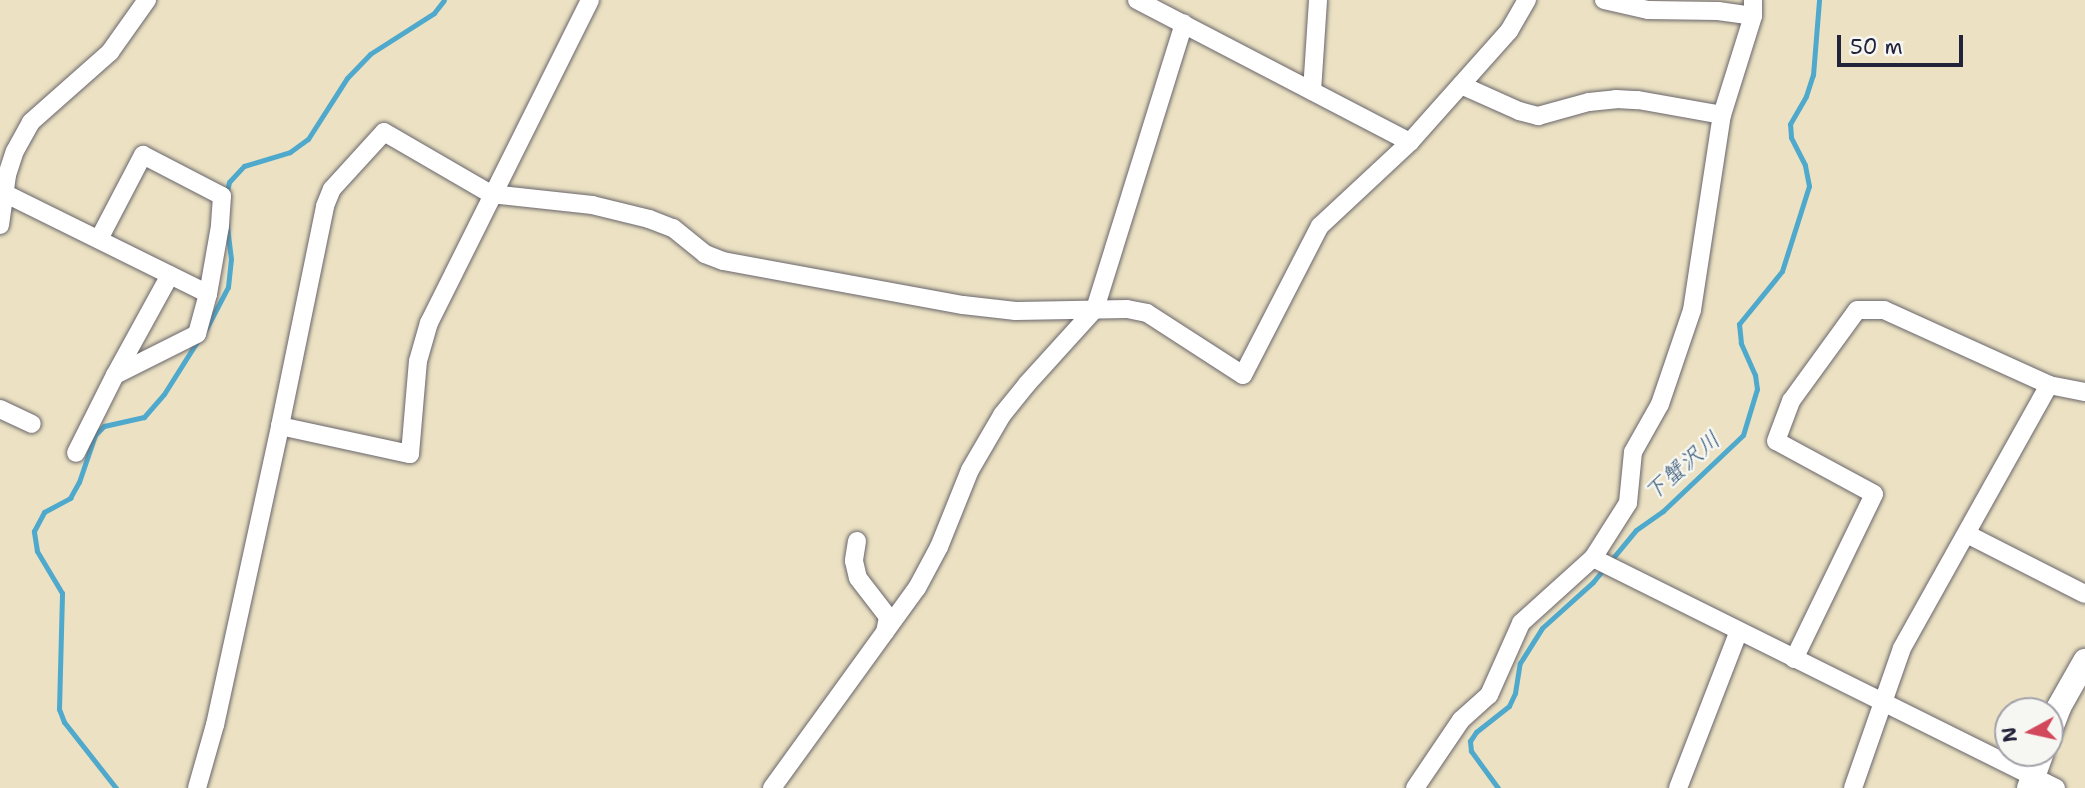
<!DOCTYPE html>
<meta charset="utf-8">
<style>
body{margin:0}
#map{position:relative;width:2085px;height:788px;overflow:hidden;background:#ece2c3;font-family:"Shantell Sans","Klee One",sans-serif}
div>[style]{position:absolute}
.stream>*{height:5px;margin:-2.5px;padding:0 2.5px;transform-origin:2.5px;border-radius:2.5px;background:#4fa9cc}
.roads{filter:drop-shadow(0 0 2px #69656b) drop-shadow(0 0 2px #69656b)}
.street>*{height:18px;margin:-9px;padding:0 9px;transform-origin:9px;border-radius:9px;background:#fff}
.secondary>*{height:24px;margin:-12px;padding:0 12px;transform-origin:12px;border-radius:12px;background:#fff}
span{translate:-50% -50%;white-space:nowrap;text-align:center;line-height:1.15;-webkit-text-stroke:5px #f6f6f2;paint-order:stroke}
.water-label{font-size:23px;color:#345875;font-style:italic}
.north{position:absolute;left:1994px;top:697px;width:70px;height:70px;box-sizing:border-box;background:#f6f6f2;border:2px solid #a1a1a9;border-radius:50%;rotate:262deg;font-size:19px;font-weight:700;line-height:28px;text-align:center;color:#22223b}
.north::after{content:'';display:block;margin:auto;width:24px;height:32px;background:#d1495b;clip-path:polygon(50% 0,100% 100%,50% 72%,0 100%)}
.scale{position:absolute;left:1837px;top:35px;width:126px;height:32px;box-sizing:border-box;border:4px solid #22223b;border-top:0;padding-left:9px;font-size:21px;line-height:24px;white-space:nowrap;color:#22223b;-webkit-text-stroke:5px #f6f6f2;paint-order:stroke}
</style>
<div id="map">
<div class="stream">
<div style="left:226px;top:196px;width:14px;rotate:-78deg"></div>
<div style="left:229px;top:182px;width:22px;rotate:-47deg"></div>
<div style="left:244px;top:166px;width:48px;rotate:-16.9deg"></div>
<div style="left:290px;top:152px;width:22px;rotate:-36deg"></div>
<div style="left:308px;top:139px;width:72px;rotate:-57.4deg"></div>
<div style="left:347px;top:78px;width:33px;rotate:-46deg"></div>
<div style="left:370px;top:54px;width:76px;rotate:-32.6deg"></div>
<div style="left:434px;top:13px;width:16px;rotate:-52deg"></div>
<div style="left:206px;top:329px;width:47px;rotate:-62.4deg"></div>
<div style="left:228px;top:287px;width:28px;rotate:-84deg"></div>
<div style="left:231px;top:259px;width:33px;rotate:-97deg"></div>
<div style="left:116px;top:788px;width:84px;rotate:-128.2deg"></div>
<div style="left:64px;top:722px;width:14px;rotate:-111deg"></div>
<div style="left:59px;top:709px;width:116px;rotate:-88.5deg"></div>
<div style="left:62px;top:593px;width:49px;rotate:-120.8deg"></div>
<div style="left:37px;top:551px;width:20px;rotate:-99deg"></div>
<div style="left:34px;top:531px;width:21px;rotate:-62deg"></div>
<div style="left:44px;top:512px;width:30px;rotate:-28deg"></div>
<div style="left:70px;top:498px;width:18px;rotate:-61deg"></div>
<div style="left:79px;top:482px;width:50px;rotate:-71.2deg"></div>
<div style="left:95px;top:435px;width:13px;rotate:-45deg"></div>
<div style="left:104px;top:426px;width:41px;rotate:-12.7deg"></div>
<div style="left:144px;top:417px;width:30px;rotate:-49deg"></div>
<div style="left:164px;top:394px;width:64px;rotate:-57.8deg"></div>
<div style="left:1498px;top:788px;width:46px;rotate:-126.1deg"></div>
<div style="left:1471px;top:751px;width:10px;rotate:-96deg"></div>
<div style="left:1470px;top:741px;width:11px;rotate:-56deg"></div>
<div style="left:1476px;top:732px;width:42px;rotate:-38.2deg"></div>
<div style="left:1509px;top:706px;width:14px;rotate:-65deg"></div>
<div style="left:1515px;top:693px;width:30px;rotate:-81deg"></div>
<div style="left:1520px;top:663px;width:41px;rotate:-57.8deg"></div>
<div style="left:1542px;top:628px;width:69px;rotate:-42deg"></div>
<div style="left:1593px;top:582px;width:67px;rotate:-50.4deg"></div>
<div style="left:1636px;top:530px;width:33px;rotate:-35deg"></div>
<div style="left:1663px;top:511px;width:110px;rotate:-43.5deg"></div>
<div style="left:1743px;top:435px;width:48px;rotate:-73.1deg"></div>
<div style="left:1757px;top:389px;width:14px;rotate:-98deg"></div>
<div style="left:1755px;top:375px;width:35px;rotate:-114deg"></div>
<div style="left:1741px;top:343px;width:19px;rotate:-96deg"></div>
<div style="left:1739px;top:324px;width:68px;rotate:-50.9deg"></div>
<div style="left:1782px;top:271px;width:89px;rotate:-72.4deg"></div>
<div style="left:1809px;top:186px;width:21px;rotate:-101deg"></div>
<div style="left:1805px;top:165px;width:31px;rotate:-117deg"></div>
<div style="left:1791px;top:137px;width:13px;rotate:-94deg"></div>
<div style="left:1790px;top:124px;width:32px;rotate:-60deg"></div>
<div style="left:1806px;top:96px;width:22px;rotate:-72deg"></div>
<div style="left:1813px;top:75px;width:75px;rotate:-85.4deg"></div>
</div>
<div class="roads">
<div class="street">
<div style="left:1137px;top:0;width:308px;rotate:27.5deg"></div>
<div style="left:1604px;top:0;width:45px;rotate:12.8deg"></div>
<div style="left:1648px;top:10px;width:70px;rotate:0.8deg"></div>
<div style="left:1718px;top:11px;width:35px;rotate:8deg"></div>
<div style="left:1461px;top:85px;width:64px;rotate:24.1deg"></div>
<div style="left:1519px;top:111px;width:20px;rotate:15deg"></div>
<div style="left:1538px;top:116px;width:53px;rotate:-15.4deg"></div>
<div style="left:1589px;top:102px;width:27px;rotate:-6deg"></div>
<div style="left:1616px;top:99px;width:22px;rotate:3deg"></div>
<div style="left:1638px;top:100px;width:85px;rotate:10.1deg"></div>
<div style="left:1312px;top:91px;width:91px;rotate:-86.2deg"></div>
<div style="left:0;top:191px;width:232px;rotate:26.3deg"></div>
<div style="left:208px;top:294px;width:41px;rotate:105.4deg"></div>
<div style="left:197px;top:334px;width:92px;rotate:153.4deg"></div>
<div style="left:115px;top:375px;width:87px;rotate:116.6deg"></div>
<div style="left:0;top:225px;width:50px;rotate:-82deg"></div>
<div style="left:7px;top:175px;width:25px;rotate:-72deg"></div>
<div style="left:15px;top:151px;width:33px;rotate:-61deg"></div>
<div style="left:31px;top:122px;width:106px;rotate:-41.5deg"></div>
<div style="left:110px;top:52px;width:64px;rotate:-54.6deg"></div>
<div style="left:99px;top:239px;width:95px;rotate:-62.4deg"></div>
<div style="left:143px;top:155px;width:89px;rotate:27.4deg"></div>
<div style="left:222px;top:196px;width:30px;rotate:94deg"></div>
<div style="left:220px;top:226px;width:69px;rotate:100deg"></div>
<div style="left:115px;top:375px;width:114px;rotate:-61.2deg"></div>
<div style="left:0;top:409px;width:35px;rotate:25deg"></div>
<div style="left:280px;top:426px;width:133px;rotate:12.2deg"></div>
<div style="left:410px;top:454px;width:93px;rotate:-85.1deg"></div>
<div style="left:418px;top:361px;width:40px;rotate:-74deg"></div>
<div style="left:429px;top:323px;width:361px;rotate:-63.5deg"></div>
<div style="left:1967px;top:534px;width:132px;rotate:27deg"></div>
<div style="left:857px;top:541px;width:20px;rotate:99deg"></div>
<div style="left:854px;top:561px;width:17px;rotate:77deg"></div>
<div style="left:858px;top:578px;width:49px;rotate:52.4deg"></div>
<div style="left:888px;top:617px;width:15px;rotate:101deg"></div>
<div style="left:1593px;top:558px;width:65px;rotate:-57.5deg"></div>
<div style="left:1628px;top:503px;width:51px;rotate:-84.4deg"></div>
<div style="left:1633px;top:452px;width:55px;rotate:-60.6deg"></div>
<div style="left:1660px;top:404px;width:99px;rotate:-71.2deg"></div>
<div style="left:1692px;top:310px;width:197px;rotate:-81.3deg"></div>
<div style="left:1722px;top:115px;width:104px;rotate:-72.6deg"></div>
<div style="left:1753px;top:16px;width:16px;rotate:-90deg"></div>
<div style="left:1794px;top:659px;width:183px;rotate:-64.1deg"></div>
<div style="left:1874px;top:494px;width:111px;rotate:-151.6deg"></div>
<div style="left:1776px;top:441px;width:43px;rotate:-69.4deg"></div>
<div style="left:1791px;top:401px;width:112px;rotate:-54deg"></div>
<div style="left:1857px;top:310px;width:27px"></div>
<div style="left:1884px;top:310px;width:181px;rotate:24.4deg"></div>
<div style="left:2049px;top:385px;width:37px;rotate:11deg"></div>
<div style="left:197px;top:788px;width:66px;rotate:-74.1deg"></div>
<div style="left:215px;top:725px;width:306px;rotate:-77.7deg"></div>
<div style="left:280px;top:426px;width:225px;rotate:-78.4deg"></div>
<div style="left:325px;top:206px;width:18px;rotate:-68deg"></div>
<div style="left:332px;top:189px;width:77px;rotate:-47.6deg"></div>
<div style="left:384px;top:132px;width:124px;rotate:30.1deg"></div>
<div style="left:491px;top:194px;width:102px;rotate:6.2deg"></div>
<div style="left:592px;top:205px;width:59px;rotate:13.8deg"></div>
<div style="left:649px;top:219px;width:26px;rotate:21deg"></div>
<div style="left:673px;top:228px;width:41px;rotate:39.1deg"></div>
<div style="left:705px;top:254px;width:19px;rotate:21deg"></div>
<div style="left:723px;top:261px;width:244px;rotate:10.4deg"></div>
<div style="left:963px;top:305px;width:53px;rotate:6.5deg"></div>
<div style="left:1016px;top:311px;width:111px;rotate:-1deg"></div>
<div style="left:1127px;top:309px;width:20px;rotate:11deg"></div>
<div style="left:1147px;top:313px;width:114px;rotate:32.9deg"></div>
<div style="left:1243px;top:375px;width:168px;rotate:-62.7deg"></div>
<div style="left:1320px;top:226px;width:123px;rotate:-43deg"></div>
<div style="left:1410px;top:142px;width:149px;rotate:-48.3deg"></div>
<div style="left:1509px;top:31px;width:36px;rotate:-60deg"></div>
<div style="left:772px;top:788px;width:247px;rotate:-54.1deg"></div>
<div style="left:917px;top:588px;width:47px;rotate:-61.8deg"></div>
<div style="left:939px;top:547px;width:83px;rotate:-68.1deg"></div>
<div style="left:970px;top:470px;width:64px;rotate:-59.8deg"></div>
<div style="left:1002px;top:415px;width:40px;rotate:-51deg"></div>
<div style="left:1027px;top:384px;width:101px;rotate:-47.8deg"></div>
<div style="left:1095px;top:309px;width:299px;rotate:-72.7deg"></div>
<div style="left:1415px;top:788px;width:82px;rotate:-55.9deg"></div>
<div style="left:1461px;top:720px;width:38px;rotate:-42deg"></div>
<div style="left:1489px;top:695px;width:79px;rotate:-66deg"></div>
<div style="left:1521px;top:623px;width:97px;rotate:-42.1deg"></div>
<div style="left:1593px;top:558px;width:517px;rotate:26.42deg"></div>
<div style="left:1678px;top:788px;width:168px;rotate:-68.8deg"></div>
<div style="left:1853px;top:788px;width:148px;rotate:-70.7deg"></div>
<div style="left:1902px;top:648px;width:301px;rotate:-60.8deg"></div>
</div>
<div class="secondary">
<div style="left:2050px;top:731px;width:26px;rotate:-69deg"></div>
<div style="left:2059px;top:707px;width:53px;rotate:-60.5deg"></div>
<div style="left:2029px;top:788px;width:37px;rotate:-70deg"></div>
</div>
</div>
<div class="water-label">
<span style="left:1682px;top:466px;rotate:-41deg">下蟹沢川</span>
</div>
<div class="north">N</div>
<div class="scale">50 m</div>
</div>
